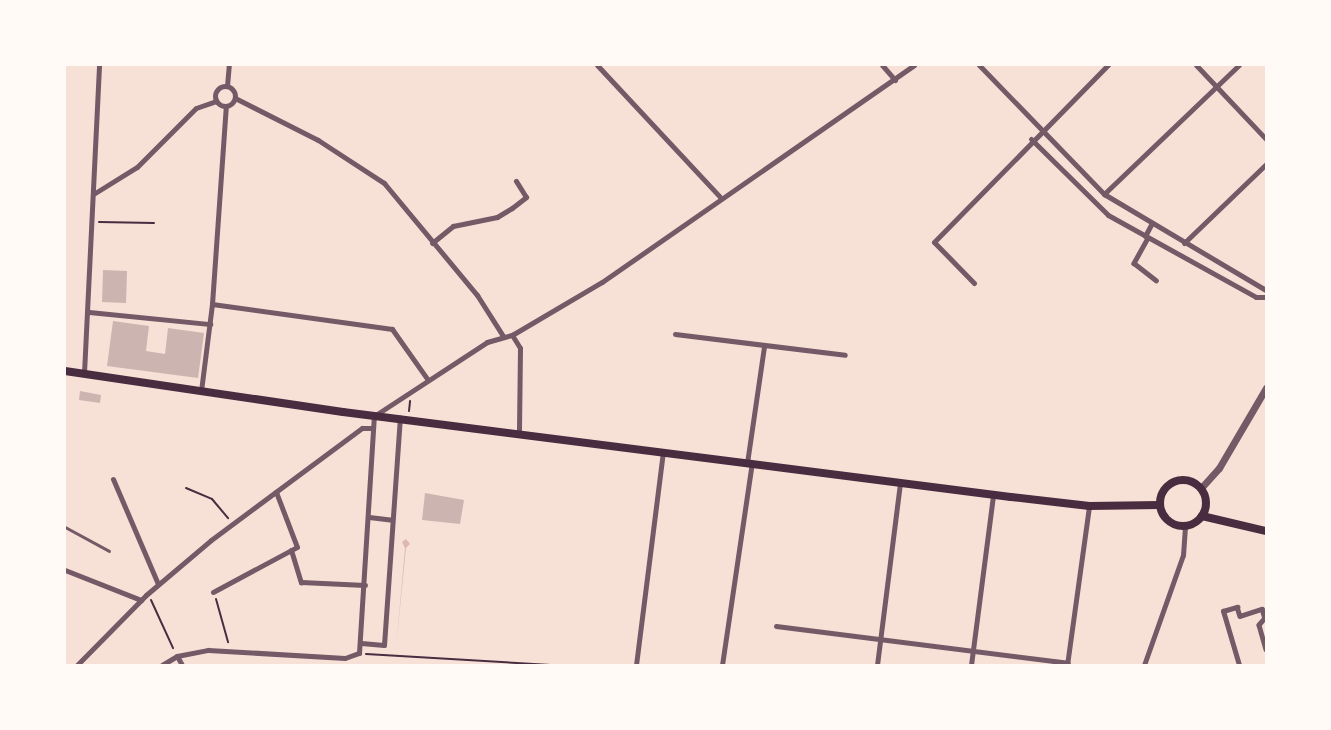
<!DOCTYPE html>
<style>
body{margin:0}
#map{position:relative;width:1331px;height:730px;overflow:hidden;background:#f7e1d7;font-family:Inter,sans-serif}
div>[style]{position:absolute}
.water>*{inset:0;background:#dcb8b0}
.building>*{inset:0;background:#ccb4b1}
.path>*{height:2px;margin:-1px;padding:0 1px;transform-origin:1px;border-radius:1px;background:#4a2c40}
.service>*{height:3px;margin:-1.5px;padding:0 1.5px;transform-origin:1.5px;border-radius:1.5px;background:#755966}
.pedestrian>*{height:4.5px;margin:-2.25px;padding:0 2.25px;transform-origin:2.25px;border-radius:2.25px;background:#755966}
.minor>*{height:5px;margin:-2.5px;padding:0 2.5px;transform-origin:2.5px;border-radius:2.5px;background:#755966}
.minor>.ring{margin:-2.5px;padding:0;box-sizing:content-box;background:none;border:5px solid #755966;border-radius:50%}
.tertiary>*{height:7px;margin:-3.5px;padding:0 3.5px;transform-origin:3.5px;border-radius:3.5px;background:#755966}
.secondary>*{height:8px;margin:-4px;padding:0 4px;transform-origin:4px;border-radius:4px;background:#4a2c40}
.secondary>.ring{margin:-4px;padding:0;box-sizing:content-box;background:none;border:8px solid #4a2c40;border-radius:50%}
span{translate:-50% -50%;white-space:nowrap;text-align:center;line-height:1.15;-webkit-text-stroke:4.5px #fffaf5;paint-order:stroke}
.frame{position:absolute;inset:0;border:66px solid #fffaf5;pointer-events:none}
</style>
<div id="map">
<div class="water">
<div style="clip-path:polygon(406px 539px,410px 544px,406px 548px,396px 648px,405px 548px,402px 542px)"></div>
</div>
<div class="building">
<div style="clip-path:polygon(103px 270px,127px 271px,126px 303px,102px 302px)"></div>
<div style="clip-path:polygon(113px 321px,149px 326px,146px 351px,165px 354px,168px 328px,204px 333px,198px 378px,107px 366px)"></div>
<div style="clip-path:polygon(80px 391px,101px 395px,100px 403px,79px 400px)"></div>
<div style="clip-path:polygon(425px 493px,464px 500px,460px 524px,422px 520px)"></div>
</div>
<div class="path">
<div style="left:99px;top:222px;width:55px;rotate:1deg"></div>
<div style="left:409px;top:411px;width:10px;rotate:-84deg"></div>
<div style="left:186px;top:488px;width:28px;rotate:23deg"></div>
<div style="left:212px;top:499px;width:25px;rotate:50deg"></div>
<div style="left:216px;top:599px;width:45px;rotate:74.4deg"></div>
<div style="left:151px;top:600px;width:53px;rotate:65.4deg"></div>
<div style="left:366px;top:654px;width:185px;rotate:3.4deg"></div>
</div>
<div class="service">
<div style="left:65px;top:527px;width:50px;rotate:28.6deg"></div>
</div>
<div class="pedestrian">
<div style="left:1148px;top:238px;width:29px;rotate:119deg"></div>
<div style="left:1134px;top:263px;width:28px;rotate:38deg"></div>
<div style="left:1239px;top:665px;width:56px;rotate:-106.5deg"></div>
<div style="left:1223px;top:611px;width:15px;rotate:-16deg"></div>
<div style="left:1237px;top:607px;width:9px;rotate:72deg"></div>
<div style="left:1240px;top:616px;width:23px;rotate:-18deg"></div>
<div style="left:1262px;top:609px;width:9px;rotate:72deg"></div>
<div style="left:1265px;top:618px;width:9px;rotate:131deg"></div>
<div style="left:1259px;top:625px;width:25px;rotate:74deg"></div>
</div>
<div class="minor">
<div style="left:597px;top:65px;width:180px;rotate:47deg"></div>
<div style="left:882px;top:65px;width:20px;rotate:49deg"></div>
<div style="left:979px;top:65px;width:180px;rotate:45.9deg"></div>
<div style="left:1104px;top:194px;width:188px;rotate:30.7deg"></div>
<div style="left:1196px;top:65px;width:102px;rotate:46.6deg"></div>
<div class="ring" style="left:215px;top:86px;width:15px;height:15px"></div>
<div style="left:227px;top:86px;width:21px;rotate:-85deg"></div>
<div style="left:235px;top:98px;width:93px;rotate:26.8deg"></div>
<div style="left:318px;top:140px;width:79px;rotate:33.1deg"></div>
<div style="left:384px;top:183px;width:146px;rotate:50.3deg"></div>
<div style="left:477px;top:295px;width:49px;rotate:57.6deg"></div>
<div style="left:1031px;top:139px;width:108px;rotate:44.6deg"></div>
<div style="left:1108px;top:215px;width:169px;rotate:29deg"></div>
<div style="left:1256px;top:297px;width:10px"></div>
<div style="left:95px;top:193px;width:49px;rotate:-31.8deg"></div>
<div style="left:137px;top:167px;width:83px;rotate:-45deg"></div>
<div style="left:196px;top:108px;width:21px;rotate:-19deg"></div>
<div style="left:1104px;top:194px;width:187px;rotate:-43.7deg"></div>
<div style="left:1145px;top:236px;width:15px;rotate:-62deg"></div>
<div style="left:432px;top:243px;width:27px;rotate:-39deg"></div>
<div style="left:453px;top:226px;width:45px;rotate:-11.6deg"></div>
<div style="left:497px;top:217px;width:17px;rotate:-31deg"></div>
<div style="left:512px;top:208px;width:18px;rotate:-38deg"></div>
<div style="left:526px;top:197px;width:19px;rotate:-122deg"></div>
<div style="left:1184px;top:243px;width:114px;rotate:-43.9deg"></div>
<div style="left:974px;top:283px;width:57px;rotate:-134.3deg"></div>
<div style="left:934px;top:242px;width:248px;rotate:-45.5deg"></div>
<div style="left:212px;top:304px;width:182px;rotate:7.9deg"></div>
<div style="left:392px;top:329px;width:62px;rotate:54.8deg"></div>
<div style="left:89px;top:312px;width:122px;rotate:5.7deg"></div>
<div style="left:675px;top:334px;width:171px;rotate:7deg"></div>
<div style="left:512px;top:335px;width:15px;rotate:58deg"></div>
<div style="left:520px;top:348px;width:85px;rotate:90.7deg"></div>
<div style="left:84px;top:373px;width:308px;rotate:-87.2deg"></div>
<div style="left:201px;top:391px;width:88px;rotate:-82.8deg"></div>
<div style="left:212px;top:304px;width:198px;rotate:-86deg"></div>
<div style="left:747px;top:463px;width:118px;rotate:-81.7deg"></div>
<div style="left:113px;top:479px;width:114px;rotate:66.8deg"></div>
<div style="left:369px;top:517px;width:23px;rotate:7deg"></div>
<div style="left:291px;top:550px;width:34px;rotate:73deg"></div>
<div style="left:301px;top:582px;width:64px;rotate:2.7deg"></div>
<div style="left:65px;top:570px;width:82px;rotate:21.5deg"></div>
<div style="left:213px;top:592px;width:95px;rotate:-28.2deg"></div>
<div style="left:297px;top:547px;width:59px;rotate:-110.9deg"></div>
<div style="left:776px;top:626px;width:294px;rotate:7.2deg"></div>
<div style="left:361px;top:643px;width:23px;rotate:5deg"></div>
<div style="left:384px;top:645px;width:228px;rotate:-86deg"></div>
<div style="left:177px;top:656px;width:10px;rotate:61deg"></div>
<div style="left:77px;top:665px;width:98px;rotate:-45.4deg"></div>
<div style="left:146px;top:595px;width:85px;rotate:-40.2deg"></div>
<div style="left:211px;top:540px;width:188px;rotate:-36.6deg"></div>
<div style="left:362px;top:428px;width:10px"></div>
<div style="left:162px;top:665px;width:17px;rotate:-31deg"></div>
<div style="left:177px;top:656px;width:32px;rotate:-11deg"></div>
<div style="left:208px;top:650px;width:137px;rotate:3.3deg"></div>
<div style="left:345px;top:658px;width:15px;rotate:-20deg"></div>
<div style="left:359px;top:653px;width:237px;rotate:-86.4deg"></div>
<div style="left:374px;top:416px;width:135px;rotate:-33.2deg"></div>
<div style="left:487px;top:342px;width:26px;rotate:-16deg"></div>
<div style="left:512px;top:335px;width:104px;rotate:-30.5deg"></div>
<div style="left:602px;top:282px;width:380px;rotate:-34.8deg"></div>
<div style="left:636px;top:665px;width:215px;rotate:-82.8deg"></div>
<div style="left:722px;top:665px;width:204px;rotate:-81.6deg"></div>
<div style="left:877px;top:665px;width:183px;rotate:-82.8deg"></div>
<div style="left:971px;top:665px;width:171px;rotate:-82.6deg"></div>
<div style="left:1067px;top:665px;width:161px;rotate:-82.1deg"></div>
<div style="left:1144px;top:665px;width:117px;rotate:-70.5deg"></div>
<div style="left:1183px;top:555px;width:30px;rotate:-86deg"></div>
</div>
<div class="tertiary">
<div style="left:1201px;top:488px;width:27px;rotate:-48deg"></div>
<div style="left:1219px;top:468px;width:93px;rotate:-59.6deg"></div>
</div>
<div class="secondary">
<div style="left:65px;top:371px;width:281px;rotate:8.4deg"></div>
<div style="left:343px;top:412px;width:673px;rotate:7.25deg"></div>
<div style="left:1011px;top:497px;width:79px;rotate:6.6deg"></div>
<div style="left:1089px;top:506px;width:71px;rotate:-0.8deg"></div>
<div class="ring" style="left:1160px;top:480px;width:38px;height:38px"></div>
<div style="left:1202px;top:516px;width:66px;rotate:13.2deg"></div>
</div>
<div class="frame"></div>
</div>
